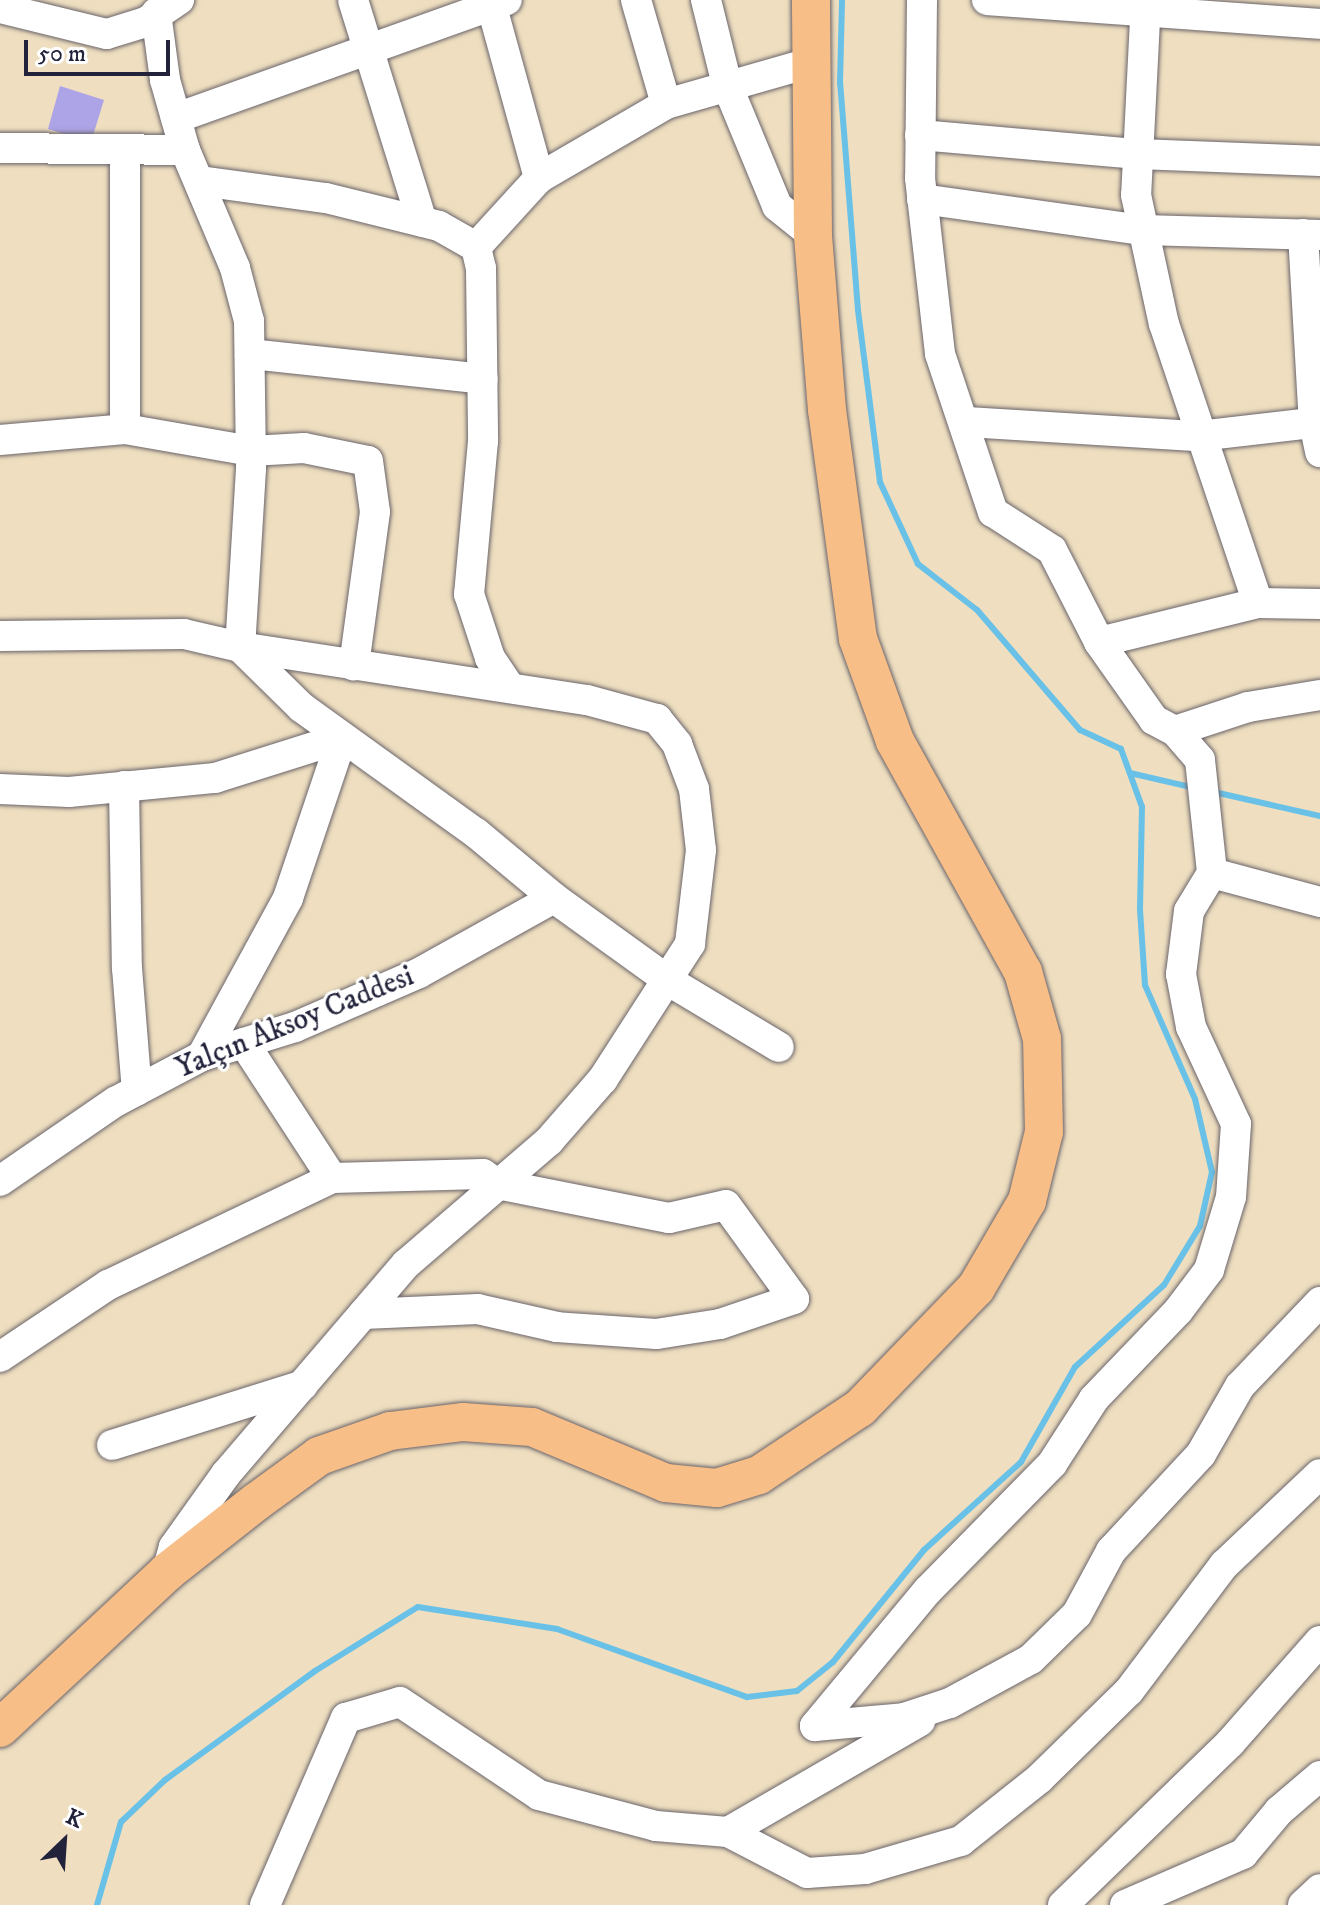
<!DOCTYPE html>
<meta charset="utf-8">
<style>
body{margin:0}
#map{position:relative;width:1320px;height:1905px;overflow:hidden;background:#efdfc0;font-family:"IM FELL DW Pica",serif}
div>[style]{position:absolute}
.stream>*{height:6px;margin:-3px;padding:0 3px;transform-origin:3px;border-radius:3px;background:#69c1e7}
.building>*{inset:0;background:#ada3e7}
.roads{filter:drop-shadow(0 0 2px #6a646a) drop-shadow(0 0 2px #6a646a)}
.minor>*{height:30px;margin:-15px;padding:0 15px;transform-origin:15px;border-radius:15px;background:#fff}
.major>*{height:38px;margin:-19px;padding:0 19px;transform-origin:19px;border-radius:19px;background:#f7be87}
span{translate:-50% -50%;white-space:nowrap;text-align:center;line-height:1.15;-webkit-text-stroke:6px #fff;paint-order:stroke}
.street-label{font-size:30px;color:#22223b}
.north{position:absolute;left:24px;top:1801px;width:80px;height:80px;-webkit-text-stroke:6px #fff;paint-order:stroke;rotate:25deg;font-size:22px;font-weight:700;line-height:32px;text-align:center;color:#22223b}
.north::after{content:'';display:block;margin:auto;width:28px;height:36px;background:#22223b;clip-path:polygon(50% 0,100% 100%,50% 72%,0 100%)}
.scale{position:absolute;left:24px;top:40px;width:146px;height:36px;box-sizing:border-box;border:4px solid #22223b;border-top:0;padding-left:10px;font-size:24px;line-height:28px;white-space:nowrap;color:#22223b;-webkit-text-stroke:6px #fff;paint-order:stroke}
</style>
<div id="map">
<div class="stream">
<div style="left:1130px;top:773px;width:67px;rotate:13deg"></div>
<div style="left:1214px;top:792px;width:109px;rotate:12.8deg"></div>
<div style="left:97px;top:1905px;width:86px;rotate:-73.9deg"></div>
<div style="left:121px;top:1822px;width:61px;rotate:-43.7deg"></div>
<div style="left:165px;top:1780px;width:185px;rotate:-36deg"></div>
<div style="left:315px;top:1671px;width:121px;rotate:-31.9deg"></div>
<div style="left:418px;top:1607px;width:141px;rotate:9deg"></div>
<div style="left:557px;top:1629px;width:202px;rotate:19.7deg"></div>
<div style="left:747px;top:1697px;width:50px;rotate:-6.8deg"></div>
<div style="left:797px;top:1691px;width:46px;rotate:-38.9deg"></div>
<div style="left:833px;top:1662px;width:144px;rotate:-50.9deg"></div>
<div style="left:924px;top:1550px;width:131px;rotate:-42.2deg"></div>
<div style="left:1021px;top:1462px;width:109px;rotate:-60.4deg"></div>
<div style="left:1075px;top:1367px;width:121px;rotate:-42.7deg"></div>
<div style="left:1164px;top:1285px;width:69px;rotate:-58.6deg"></div>
<div style="left:1200px;top:1226px;width:55px;rotate:-77.5deg"></div>
<div style="left:1212px;top:1172px;width:75px;rotate:-103.1deg"></div>
<div style="left:1195px;top:1099px;width:124px;rotate:-113.7deg"></div>
<div style="left:1145px;top:985px;width:75px;rotate:-93.8deg"></div>
<div style="left:1140px;top:910px;width:103px;rotate:-88.9deg"></div>
<div style="left:1142px;top:807px;width:62px;rotate:-109.9deg"></div>
<div style="left:1121px;top:749px;width:45px;rotate:-155.1deg"></div>
<div style="left:1080px;top:730px;width:158px;rotate:-130.6deg"></div>
<div style="left:977px;top:610px;width:75px;rotate:-142.1deg"></div>
<div style="left:918px;top:564px;width:90px;rotate:-114.9deg"></div>
<div style="left:880px;top:482px;width:173px;rotate:-97.3deg"></div>
<div style="left:858px;top:310px;width:228px;rotate:-94.5deg"></div>
<div style="left:840px;top:83px;width:83px;rotate:-88.6deg"></div>
</div>
<div class="building">
<div style="clip-path:polygon(60px 86px,104px 100px,91px 142px,48px 129px)"></div>
</div>
<div class="roads">
<div class="minor">
<div style="left:353px;top:0;width:232px;rotate:72.7deg"></div>
<div style="left:490px;top:0;width:185px;rotate:74.6deg"></div>
<div style="left:636px;top:0;width:108px;rotate:73.9deg"></div>
<div style="left:706px;top:0;width:88px;rotate:76.1deg"></div>
<div style="left:727px;top:85px;width:131px;rotate:67.5deg"></div>
<div style="left:777px;top:206px;width:46px;rotate:38.9deg"></div>
<div style="left:922px;top:0;width:178px;rotate:90.6deg"></div>
<div style="left:920px;top:178px;width:177px;rotate:83.5deg"></div>
<div style="left:940px;top:354px;width:167px;rotate:71.5deg"></div>
<div style="left:993px;top:512px;width:70px;rotate:32.8deg"></div>
<div style="left:1052px;top:550px;width:103px;rotate:62.9deg"></div>
<div style="left:1099px;top:642px;width:95px;rotate:54.8deg"></div>
<div style="left:1154px;top:720px;width:24px;rotate:28deg"></div>
<div style="left:1175px;top:731px;width:38px;rotate:49deg"></div>
<div style="left:1200px;top:760px;width:114px;rotate:83.9deg"></div>
<div style="left:1212px;top:873px;width:112px;rotate:15deg"></div>
<div style="left:987px;top:0;width:334px;rotate:4.1deg"></div>
<div style="left:1146px;top:0;width:195px;rotate:92.9deg"></div>
<div style="left:1136px;top:195px;width:132px;rotate:77.8deg"></div>
<div style="left:1164px;top:324px;width:294px;rotate:71.4deg"></div>
<div style="left:0;top:8px;width:110px;rotate:13.7deg"></div>
<div style="left:107px;top:34px;width:41px;rotate:-17.1deg"></div>
<div style="left:146px;top:22px;width:40px;rotate:-34deg"></div>
<div style="left:156px;top:13px;width:68px;rotate:82.3deg"></div>
<div style="left:165px;top:80px;width:73px;rotate:74.1deg"></div>
<div style="left:185px;top:150px;width:128px;rotate:67deg"></div>
<div style="left:235px;top:268px;width:55px;rotate:75.2deg"></div>
<div style="left:249px;top:321px;width:148px;rotate:89.2deg"></div>
<div style="left:251px;top:469px;width:178px;rotate:93.5deg"></div>
<div style="left:240px;top:647px;width:351px;rotate:8.7deg"></div>
<div style="left:587px;top:700px;width:73px;rotate:15.2deg"></div>
<div style="left:657px;top:719px;width:32px;rotate:51deg"></div>
<div style="left:677px;top:744px;width:48px;rotate:69.3deg"></div>
<div style="left:694px;top:789px;width:61px;rotate:83.5deg"></div>
<div style="left:701px;top:850px;width:95px;rotate:96.7deg"></div>
<div style="left:690px;top:944px;width:161px;rotate:122.8deg"></div>
<div style="left:603px;top:1079px;width:82px;rotate:131.1deg"></div>
<div style="left:549px;top:1141px;width:189px;rotate:139.3deg"></div>
<div style="left:406px;top:1264px;width:277px;rotate:130.6deg"></div>
<div style="left:226px;top:1474px;width:90px;rotate:125.5deg"></div>
<div style="left:174px;top:1547px;width:26px;rotate:106deg"></div>
<div style="left:176px;top:118px;width:351px;rotate:-19.6deg"></div>
<div style="left:920px;top:135px;width:219px;rotate:5deg"></div>
<div style="left:1138px;top:154px;width:182px;rotate:2.2deg"></div>
<div style="left:0;top:148px;width:185px;rotate:0.6deg"></div>
<div style="left:200px;top:181px;width:127px;rotate:7.7deg"></div>
<div style="left:326px;top:198px;width:116px;rotate:13.9deg"></div>
<div style="left:439px;top:226px;width:43px;rotate:29.6deg"></div>
<div style="left:476px;top:247px;width:22px;rotate:77deg"></div>
<div style="left:481px;top:268px;width:173px;rotate:89.3deg"></div>
<div style="left:483px;top:441px;width:154px;rotate:95.2deg"></div>
<div style="left:469px;top:594px;width:67px;rotate:71.8deg"></div>
<div style="left:490px;top:658px;width:36px;rotate:56deg"></div>
<div style="left:922px;top:199px;width:223px;rotate:8deg"></div>
<div style="left:1143px;top:230px;width:177px;rotate:1.6deg"></div>
<div style="left:1303px;top:234px;width:189px;rotate:86.7deg"></div>
<div style="left:1314px;top:423px;width:30px;rotate:78deg"></div>
<div style="left:476px;top:247px;width:93px;rotate:-47.6deg"></div>
<div style="left:539px;top:178px;width:147px;rotate:-30.2deg"></div>
<div style="left:666px;top:104px;width:149px;rotate:-16deg"></div>
<div style="left:250px;top:354px;width:234px;rotate:6.1deg"></div>
<div style="left:967px;top:422px;width:232px;rotate:3.5deg"></div>
<div style="left:1199px;top:436px;width:122px;rotate:-6.6deg"></div>
<div style="left:125px;top:429px;width:280px;rotate:-90deg"></div>
<div style="left:0;top:440px;width:125px;rotate:-5deg"></div>
<div style="left:125px;top:429px;width:128px;rotate:9.9deg"></div>
<div style="left:251px;top:451px;width:53px;rotate:-3.2deg"></div>
<div style="left:304px;top:448px;width:65px;rotate:11.5deg"></div>
<div style="left:368px;top:461px;width:51px;rotate:82.2deg"></div>
<div style="left:375px;top:512px;width:155px;rotate:97.8deg"></div>
<div style="left:0;top:636px;width:184px;rotate:-0.6deg"></div>
<div style="left:184px;top:634px;width:57px;rotate:13.1deg"></div>
<div style="left:240px;top:647px;width:86px;rotate:44.5deg"></div>
<div style="left:301px;top:707px;width:216px;rotate:35.8deg"></div>
<div style="left:476px;top:833px;width:102px;rotate:39.8deg"></div>
<div style="left:554px;top:898px;width:142px;rotate:35.8deg"></div>
<div style="left:669px;top:981px;width:128px;rotate:31deg"></div>
<div style="left:1099px;top:642px;width:164px;rotate:-13.8deg"></div>
<div style="left:1258px;top:603px;width:62px;rotate:0.9deg"></div>
<div style="left:1175px;top:731px;width:77px;rotate:-18.2deg"></div>
<div style="left:1248px;top:707px;width:73px;rotate:-9.5deg"></div>
<div style="left:124px;top:786px;width:182px;rotate:89.1deg"></div>
<div style="left:127px;top:968px;width:123px;rotate:85.4deg"></div>
<div style="left:0;top:789px;width:69px;rotate:2.5deg"></div>
<div style="left:69px;top:792px;width:147px;rotate:-5.5deg"></div>
<div style="left:215px;top:778px;width:133px;rotate:-17.5deg"></div>
<div style="left:1212px;top:873px;width:44px;rotate:121.2deg"></div>
<div style="left:1189px;top:911px;width:64px;rotate:97.2deg"></div>
<div style="left:1181px;top:974px;width:54px;rotate:79.3deg"></div>
<div style="left:1191px;top:1027px;width:107px;rotate:65.1deg"></div>
<div style="left:1236px;top:1124px;width:73px;rotate:93.9deg"></div>
<div style="left:1231px;top:1197px;width:76px;rotate:106.8deg"></div>
<div style="left:1209px;top:1270px;width:51px;rotate:127.1deg"></div>
<div style="left:1178px;top:1311px;width:122px;rotate:133.7deg"></div>
<div style="left:1094px;top:1399px;width:77px;rotate:122.9deg"></div>
<div style="left:1052px;top:1464px;width:177px;rotate:134.5deg"></div>
<div style="left:928px;top:1590px;width:177px;rotate:129.7deg"></div>
<div style="left:815px;top:1726px;width:89px;rotate:-5.1deg"></div>
<div style="left:904px;top:1718px;width:48px;rotate:-18.1deg"></div>
<div style="left:950px;top:1703px;width:92px;rotate:-28.5deg"></div>
<div style="left:1031px;top:1659px;width:64px;rotate:-44.4deg"></div>
<div style="left:1077px;top:1614px;width:72px;rotate:-61.6deg"></div>
<div style="left:1111px;top:1551px;width:132px;rotate:-47.1deg"></div>
<div style="left:1201px;top:1454px;width:78px;rotate:-60.2deg"></div>
<div style="left:1240px;top:1386px;width:116px;rotate:-46.4deg"></div>
<div style="left:244px;top:1043px;width:161px;rotate:56.9deg"></div>
<div style="left:332px;top:1178px;width:151px;rotate:-1.5deg"></div>
<div style="left:483px;top:1174px;width:17px;rotate:36deg"></div>
<div style="left:497px;top:1184px;width:175px;rotate:11.2deg"></div>
<div style="left:669px;top:1218px;width:58px;rotate:-12.8deg"></div>
<div style="left:726px;top:1205px;width:116px;rotate:54.1deg"></div>
<div style="left:794px;top:1299px;width:78px;rotate:161.3deg"></div>
<div style="left:720px;top:1324px;width:65px;rotate:171.1deg"></div>
<div style="left:656px;top:1334px;width:99px;rotate:-176deg"></div>
<div style="left:557px;top:1327px;width:81px;rotate:-167.2deg"></div>
<div style="left:478px;top:1309px;width:115px;rotate:177.5deg"></div>
<div style="left:202px;top:1056px;width:180px;rotate:-61.4deg"></div>
<div style="left:288px;top:898px;width:169px;rotate:-71.4deg"></div>
<div style="left:0;top:1181px;width:140px;rotate:-34.5deg"></div>
<div style="left:115px;top:1102px;width:98px;rotate:-27.9deg"></div>
<div style="left:202px;top:1056px;width:97px;rotate:-17.3deg"></div>
<div style="left:295px;top:1027px;width:135px;rotate:-23.5deg"></div>
<div style="left:419px;top:973px;width:154px;rotate:-29.1deg"></div>
<div style="left:0;top:1357px;width:130px;rotate:-33.7deg"></div>
<div style="left:108px;top:1285px;width:248px;rotate:-25.5deg"></div>
<div style="left:112px;top:1445px;width:200px;rotate:-17.4deg"></div>
<div style="left:728px;top:1832px;width:89px;rotate:27.4deg"></div>
<div style="left:807px;top:1873px;width:58px;rotate:-3.9deg"></div>
<div style="left:865px;top:1869px;width:100px;rotate:-16.3deg"></div>
<div style="left:961px;top:1841px;width:100px;rotate:-38.5deg"></div>
<div style="left:1039px;top:1779px;width:126px;rotate:-44.4deg"></div>
<div style="left:1129px;top:1691px;width:158px;rotate:-53deg"></div>
<div style="left:1224px;top:1565px;width:132px;rotate:-43.5deg"></div>
<div style="left:265px;top:1905px;width:204px;rotate:-66.6deg"></div>
<div style="left:346px;top:1718px;width:56px;rotate:-16.5deg"></div>
<div style="left:400px;top:1702px;width:167px;rotate:33.8deg"></div>
<div style="left:539px;top:1795px;width:121px;rotate:14.8deg"></div>
<div style="left:656px;top:1826px;width:72px;rotate:4.8deg"></div>
<div style="left:728px;top:1832px;width:222px;rotate:-30deg"></div>
<div style="left:1063px;top:1905px;width:233px;rotate:-44.1deg"></div>
<div style="left:1230px;top:1743px;width:136px;rotate:-48.6deg"></div>
<div style="left:1125px;top:1905px;width:129px;rotate:-23.4deg"></div>
<div style="left:1243px;top:1854px;width:56px;rotate:-50.1deg"></div>
<div style="left:1279px;top:1811px;width:54px;rotate:-40.5deg"></div>
<div style="left:1303px;top:1905px;width:23px;rotate:-43deg"></div>
</div>
<div class="major">
<div style="left:0;top:1728px;width:229px;rotate:-43deg"></div>
<div style="left:167px;top:1572px;width:113px;rotate:-38.2deg"></div>
<div style="left:256px;top:1502px;width:78px;rotate:-36.1deg"></div>
<div style="left:319px;top:1456px;width:75px;rotate:-19.4deg"></div>
<div style="left:390px;top:1431px;width:74px;rotate:-7deg"></div>
<div style="left:463px;top:1422px;width:69px;rotate:4.1deg"></div>
<div style="left:532px;top:1427px;width:145px;rotate:22.7deg"></div>
<div style="left:666px;top:1483px;width:51px;rotate:5.6deg"></div>
<div style="left:717px;top:1488px;width:44px;rotate:-17.2deg"></div>
<div style="left:759px;top:1475px;width:121px;rotate:-33.6deg"></div>
<div style="left:860px;top:1408px;width:167px;rotate:-46deg"></div>
<div style="left:976px;top:1288px;width:101px;rotate:-59.6deg"></div>
<div style="left:1027px;top:1201px;width:71px;rotate:-76.2deg"></div>
<div style="left:1044px;top:1132px;width:93px;rotate:-91.2deg"></div>
<div style="left:1042px;top:1039px;width:70px;rotate:-105.8deg"></div>
<div style="left:1023px;top:972px;width:264px;rotate:-119deg"></div>
<div style="left:895px;top:741px;width:109px;rotate:-109.9deg"></div>
<div style="left:858px;top:639px;width:231px;rotate:-97.7deg"></div>
<div style="left:827px;top:410px;width:176px;rotate:-94.6deg"></div>
<div style="left:813px;top:235px;width:235px;rotate:-90.5deg"></div>
</div>
</div>
<div class="street-label">
<span style="left:295px;top:1023px;rotate:-22deg">Yalçın Aksoy Caddesi</span>
</div>
<div class="north">K</div>
<div class="scale">50 m</div>
</div>
